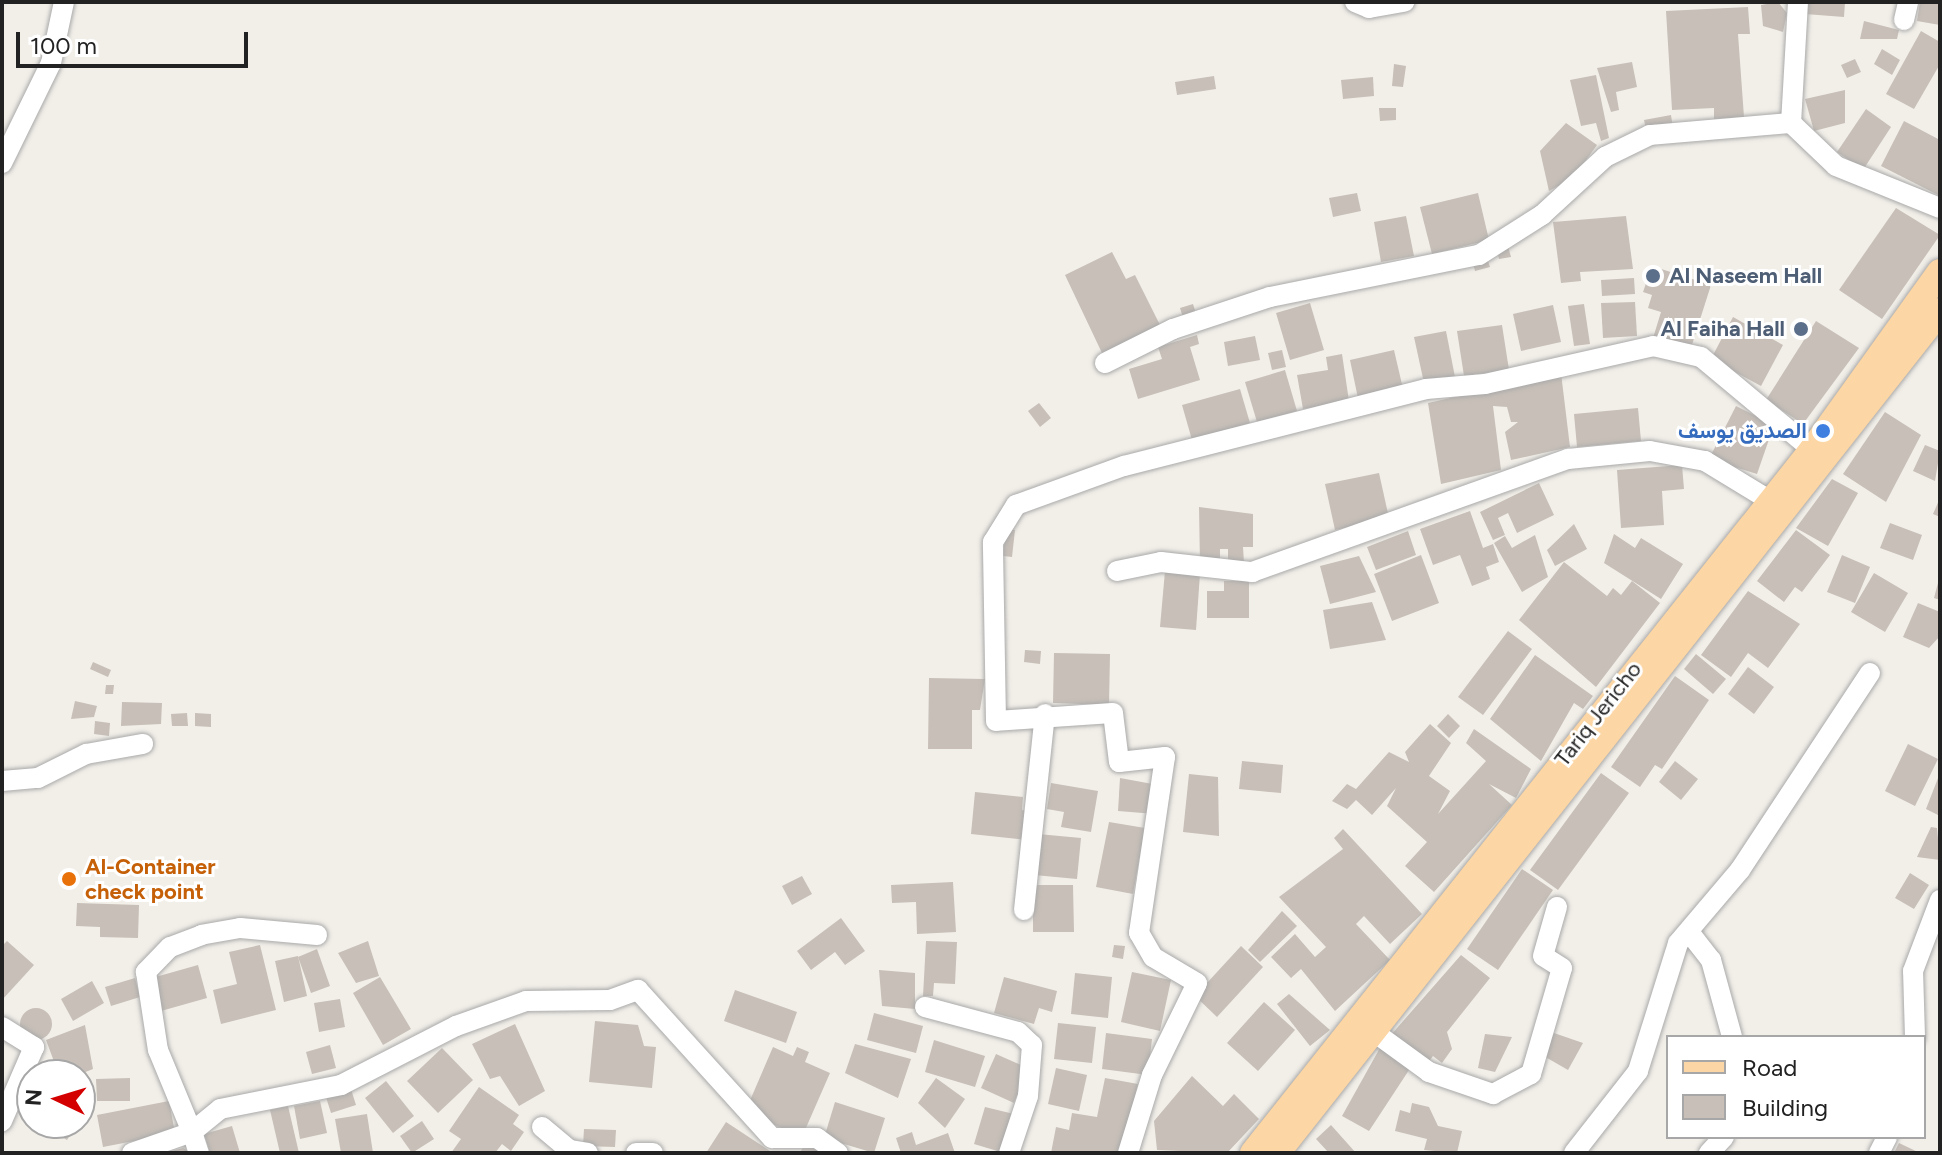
<!DOCTYPE html>
<meta charset="utf-8">
<style>
body{margin:0}
#map{position:relative;width:1942px;height:1155px;overflow:hidden;background:#f2efe9;font-family:Figtree,Vazirmatn,sans-serif}
div>[style]{position:absolute}
.building>*{inset:0;background:#c7bfb8}
.round{border-radius:50%}
.roads{filter:drop-shadow(0 0 2px #a9a9a9) drop-shadow(0 0 2px #a9a9a9)}
.minor>*{height:20px;margin:-10px;padding:0 10px;transform-origin:10px;border-radius:10px;background:#fff}
.major>*{height:26px;margin:-13px;padding:0 13px;transform-origin:13px;border-radius:13px;background:#fcd6a4}
.dots>*{width:22px;height:22px;translate:-50% -50%;box-sizing:border-box;border:4px solid #fff;border-radius:50%}
span{translate:-50% -50%;white-space:nowrap;text-align:center;line-height:1.15;-webkit-text-stroke:6px #fff;paint-order:stroke}
.service-label{font-size:22px;color:#4e5e75;font-weight:700}
.left{translate:0 -50%;text-align:left}
.right{translate:-100% -50%;text-align:right}
.shop-label{font-size:22px;color:#366cbe;font-weight:700}
.street-label{font-size:22px;color:#222}
.food-label{font-size:22px;color:#c56008;font-weight:700}
.frame{position:absolute;inset:0;border:4px solid #222;pointer-events:none}
.legend{position:absolute;left:1666px;top:1035px;width:260px;height:104px;box-sizing:border-box;background:#fff;border:2px solid #a7a7a7;margin:0;padding:10px 14px;list-style:none;font-size:24px;color:#222}
.legend li{display:flex;align-items:center;gap:16px;height:40px}
.legend b{width:40px;border:2px solid #a7a7a7}
.north{position:absolute;left:16px;top:1059px;width:80px;height:80px;box-sizing:border-box;background:#fff;border:2px solid #a7a7a7;border-radius:50%;rotate:274deg;font-size:22px;font-weight:700;line-height:32px;text-align:center;color:#222}
.north::after{content:'';display:block;margin:auto;width:28px;height:36px;background:#d40000;clip-path:polygon(50% 0,100% 100%,50% 72%,0 100%)}
.scale{position:absolute;left:16px;top:32px;width:232px;height:36px;box-sizing:border-box;border:4px solid #222;border-top:0;padding-left:10px;font-size:24px;line-height:28px;white-space:nowrap;color:#222;-webkit-text-stroke:6px #fff;paint-order:stroke}
</style>
<div id="map">
<div class="building">
<div style="clip-path:polygon(1778px 2px,1787px 13px,1783px 32px,1763px 26px,1761px 5px)"></div>
<div style="clip-path:polygon(1807px 2px,1845px 2px,1844px 17px,1805px 14px)"></div>
<div style="clip-path:polygon(1920px 2px,1940px 2px,1940px 25px,1917px 21px)"></div>
<div style="clip-path:polygon(1748px 7px,1750px 34px,1738px 34px,1744px 117px,1714px 119px,1714px 108px,1672px 110px,1666px 11px)"></div>
<div style="clip-path:polygon(1864px 21px,1899px 30px,1897px 39px,1860px 39px)"></div>
<div style="clip-path:polygon(1921px 31px,1940px 42px,1940px 64px,1914px 109px,1886px 94px)"></div>
<div style="clip-path:polygon(1882px 49px,1900px 60px,1892px 75px,1874px 64px)"></div>
<div style="clip-path:polygon(1855px 59px,1861px 72px,1847px 78px,1841px 65px)"></div>
<div style="clip-path:polygon(1632px 62px,1637px 87px,1616px 92px,1619px 110px,1611px 112px,1597px 68px)"></div>
<div style="clip-path:polygon(1394px 64px,1406px 66px,1403px 87px,1392px 86px)"></div>
<div style="clip-path:polygon(1596px 75px,1609px 138px,1601px 141px,1596px 123px,1581px 126px,1570px 80px)"></div>
<div style="clip-path:polygon(1214px 76px,1216px 89px,1177px 95px,1175px 82px)"></div>
<div style="clip-path:polygon(1373px 77px,1374px 96px,1343px 99px,1341px 80px)"></div>
<div style="clip-path:polygon(1845px 90px,1845px 123px,1814px 131px,1805px 99px)"></div>
<div style="clip-path:polygon(1379px 108px,1396px 108px,1396px 120px,1380px 121px)"></div>
<div style="clip-path:polygon(1866px 109px,1891px 127px,1863px 170px,1837px 152px)"></div>
<div style="clip-path:polygon(1671px 115px,1673px 128px,1647px 133px,1644px 120px)"></div>
<div style="clip-path:polygon(1904px 121px,1940px 140px,1940px 196px,1881px 166px)"></div>
<div style="clip-path:polygon(1566px 123px,1597px 145px,1573px 178px,1549px 191px,1540px 151px)"></div>
<div style="clip-path:polygon(1357px 193px,1361px 211px,1333px 217px,1329px 198px)"></div>
<div style="clip-path:polygon(1478px 193px,1489px 240px,1432px 254px,1420px 207px)"></div>
<div style="clip-path:polygon(1896px 208px,1940px 235px,1882px 319px,1839px 290px)"></div>
<div style="clip-path:polygon(1406px 216px,1414px 256px,1381px 262px,1374px 222px)"></div>
<div style="clip-path:polygon(1626px 216px,1633px 269px,1580px 272px,1581px 281px,1561px 283px,1553px 222px)"></div>
<div style="clip-path:polygon(1508px 246px,1511px 257px,1499px 259px,1496px 248px)"></div>
<div style="clip-path:polygon(1112px 252px,1126px 279px,1135px 275px,1160px 325px,1102px 353px,1065px 275px)"></div>
<div style="clip-path:polygon(1486px 255px,1490px 267px,1475px 271px,1472px 260px)"></div>
<div style="clip-path:polygon(1652px 266px,1711px 285px,1690px 351px,1653px 338px,1661px 312px,1648px 308px,1652px 295px,1643px 292px)"></div>
<div style="clip-path:polygon(1634px 278px,1635px 294px,1602px 296px,1601px 280px)"></div>
<div style="clip-path:polygon(1635px 302px,1637px 336px,1603px 338px,1601px 303px)"></div>
<div style="clip-path:polygon(1310px 303px,1324px 350px,1290px 360px,1276px 313px)"></div>
<div style="clip-path:polygon(1193px 304px,1197px 317px,1184px 321px,1180px 308px)"></div>
<div style="clip-path:polygon(1584px 304px,1590px 344px,1574px 346px,1568px 306px)"></div>
<div style="clip-path:polygon(1553px 305px,1561px 342px,1521px 351px,1513px 314px)"></div>
<div style="clip-path:polygon(1733px 317px,1783px 345px,1761px 386px,1711px 359px)"></div>
<div style="clip-path:polygon(1816px 321px,1859px 348px,1803px 424px,1766px 400px)"></div>
<div style="clip-path:polygon(1502px 325px,1509px 370px,1464px 376px,1457px 331px)"></div>
<div style="clip-path:polygon(1446px 331px,1455px 377px,1424px 383px,1414px 337px)"></div>
<div style="clip-path:polygon(1197px 335px,1199px 344px,1190px 347px,1200px 380px,1138px 399px,1129px 369px,1162px 359px,1158px 347px)"></div>
<div style="clip-path:polygon(1255px 336px,1260px 360px,1228px 366px,1224px 342px)"></div>
<div style="clip-path:polygon(1282px 350px,1286px 367px,1272px 370px,1268px 353px)"></div>
<div style="clip-path:polygon(1394px 350px,1404px 393px,1359px 403px,1350px 360px)"></div>
<div style="clip-path:polygon(1342px 354px,1349px 401px,1303px 409px,1297px 375px,1328px 370px,1326px 357px)"></div>
<div style="clip-path:polygon(1285px 370px,1297px 411px,1257px 422px,1245px 382px)"></div>
<div style="clip-path:polygon(1561px 373px,1570px 447px,1511px 460px,1505px 432px,1518px 422px,1511px 422px,1507px 407px,1493px 406px,1501px 470px,1441px 484px,1428px 403px)"></div>
<div style="clip-path:polygon(1240px 389px,1250px 423px,1192px 440px,1182px 405px)"></div>
<div style="clip-path:polygon(1039px 403px,1051px 418px,1040px 427px,1028px 411px)"></div>
<div style="clip-path:polygon(1736px 406px,1774px 425px,1757px 474px,1709px 459px)"></div>
<div style="clip-path:polygon(1638px 408px,1641px 441px,1577px 447px,1574px 414px)"></div>
<div style="clip-path:polygon(1885px 412px,1921px 435px,1886px 502px,1843px 474px)"></div>
<div style="clip-path:polygon(1925px 445px,1940px 451px,1935px 481px,1913px 471px)"></div>
<div style="clip-path:polygon(1682px 465px,1684px 489px,1662px 491px,1664px 525px,1621px 528px,1617px 470px)"></div>
<div style="clip-path:polygon(1379px 473px,1389px 518px,1335px 530px,1325px 484px)"></div>
<div style="clip-path:polygon(1832px 479px,1858px 493px,1828px 546px,1796px 528px)"></div>
<div style="clip-path:polygon(1539px 483px,1554px 515px,1517px 533px,1508px 513px,1498px 518px,1505px 535px,1493px 540px,1480px 512px)"></div>
<div style="clip-path:polygon(1940px 498px,1940px 517px,1933px 514px)"></div>
<div style="clip-path:polygon(1199px 507px,1253px 514px,1253px 547px,1243px 547px,1244px 563px,1228px 563px,1228px 549px,1220px 549px,1220px 564px,1200px 565px)"></div>
<div style="clip-path:polygon(1470px 511px,1483px 548px,1493px 544px,1499px 562px,1486px 567px,1490px 579px,1472px 586px,1460px 555px,1433px 565px,1420px 529px)"></div>
<div style="clip-path:polygon(1890px 523px,1922px 535px,1913px 560px,1880px 548px)"></div>
<div style="clip-path:polygon(1574px 524px,1587px 549px,1555px 566px,1547px 550px)"></div>
<div style="clip-path:polygon(1006px 529px,1015px 530px,1012px 557px,1003px 556px)"></div>
<div style="clip-path:polygon(1796px 530px,1830px 555px,1802px 592px,1795px 587px,1784px 602px,1757px 581px)"></div>
<div style="clip-path:polygon(1408px 531px,1416px 555px,1376px 570px,1367px 547px)"></div>
<div style="clip-path:polygon(1614px 534px,1635px 548px,1641px 538px,1683px 564px,1661px 599px,1604px 563px)"></div>
<div style="clip-path:polygon(1535px 535px,1548px 577px,1522px 592px,1494px 543px,1505px 536px,1512px 548px)"></div>
<div style="clip-path:polygon(1421px 555px,1439px 603px,1392px 621px,1374px 574px)"></div>
<div style="clip-path:polygon(1842px 555px,1870px 567px,1855px 603px,1827px 592px)"></div>
<div style="clip-path:polygon(1359px 556px,1376px 592px,1330px 604px,1320px 566px)"></div>
<div style="clip-path:polygon(1564px 562px,1607px 596px,1613px 588px,1621px 595px,1632px 581px,1660px 603px,1596px 687px,1519px 620px)"></div>
<div style="clip-path:polygon(1165px 571px,1200px 574px,1196px 630px,1160px 627px)"></div>
<div style="clip-path:polygon(1874px 573px,1908px 593px,1885px 632px,1851px 612px)"></div>
<div style="clip-path:polygon(1939px 579px,1940px 579px,1940px 600px,1934px 598px)"></div>
<div style="clip-path:polygon(1224px 581px,1249px 581px,1249px 618px,1207px 618px,1207px 591px,1224px 591px)"></div>
<div style="clip-path:polygon(1748px 591px,1800px 624px,1768px 668px,1748px 653px,1731px 677px,1701px 655px)"></div>
<div style="clip-path:polygon(1372px 602px,1386px 640px,1330px 649px,1323px 610px)"></div>
<div style="clip-path:polygon(1918px 603px,1940px 612px,1940px 636px,1929px 648px,1903px 637px)"></div>
<div style="clip-path:polygon(1508px 631px,1532px 649px,1483px 715px,1458px 697px)"></div>
<div style="clip-path:polygon(1025px 650px,1041px 651px,1040px 664px,1024px 662px)"></div>
<div style="clip-path:polygon(1054px 653px,1110px 654px,1109px 705px,1053px 703px)"></div>
<div style="clip-path:polygon(1696px 654px,1726px 679px,1713px 694px,1684px 669px)"></div>
<div style="clip-path:polygon(1535px 655px,1593px 696px,1583px 709px,1574px 703px,1541px 761px,1490px 719px)"></div>
<div style="clip-path:polygon(93px 662px,111px 670px,108px 677px,90px 669px)"></div>
<div style="clip-path:polygon(1748px 667px,1774px 687px,1754px 714px,1728px 694px)"></div>
<div style="clip-path:polygon(1675px 676px,1709px 700px,1662px 769px,1655px 765px,1640px 787px,1611px 767px)"></div>
<div style="clip-path:polygon(929px 678px,985px 679px,980px 710px,972px 710px,972px 749px,928px 749px)"></div>
<div style="clip-path:polygon(106px 685px,114px 685px,113px 694px,105px 694px)"></div>
<div style="clip-path:polygon(75px 701px,97px 706px,94px 717px,71px 719px)"></div>
<div style="clip-path:polygon(122px 702px,162px 703px,161px 724px,121px 726px)"></div>
<div style="clip-path:polygon(187px 713px,188px 726px,172px 726px,171px 714px)"></div>
<div style="clip-path:polygon(195px 713px,211px 714px,211px 727px,195px 726px)"></div>
<div style="clip-path:polygon(1448px 714px,1460px 726px,1449px 738px,1437px 726px)"></div>
<div style="clip-path:polygon(95px 721px,110px 723px,109px 736px,94px 734px)"></div>
<div style="clip-path:polygon(1430px 724px,1451px 743px,1429px 776px,1450px 791px,1438px 814px,1486px 761px,1466px 743px,1474px 729px,1531px 769px,1516px 798px,1489px 784px,1512px 805px,1434px 892px,1405px 866px,1427px 842px,1387px 806px,1396px 788px,1372px 815px,1356px 800px,1347px 809px,1332px 801px,1347px 784px,1356px 789px,1389px 752px,1409px 762px,1405px 752px)"></div>
<div style="clip-path:polygon(1908px 744px,1938px 759px,1915px 806px,1885px 791px)"></div>
<div style="clip-path:polygon(1242px 761px,1283px 765px,1281px 793px,1239px 789px)"></div>
<div style="clip-path:polygon(1675px 761px,1698px 779px,1681px 800px,1659px 782px)"></div>
<div style="clip-path:polygon(1601px 773px,1629px 793px,1558px 890px,1530px 870px)"></div>
<div style="clip-path:polygon(1940px 773px,1940px 816px,1926px 809px)"></div>
<div style="clip-path:polygon(1189px 774px,1218px 777px,1219px 836px,1183px 832px)"></div>
<div style="clip-path:polygon(1120px 778px,1158px 785px,1155px 814px,1118px 811px)"></div>
<div style="clip-path:polygon(1051px 783px,1098px 791px,1091px 832px,1061px 827px,1064px 812px,1047px 809px)"></div>
<div style="clip-path:polygon(975px 792px,1023px 797px,1022px 810px,1030px 811px,1027px 840px,971px 834px)"></div>
<div style="clip-path:polygon(1109px 822px,1145px 828px,1133px 894px,1096px 887px)"></div>
<div style="clip-path:polygon(1931px 827px,1937px 828px,1940px 860px,1917px 857px)"></div>
<div style="clip-path:polygon(1343px 829px,1422px 914px,1390px 944px,1364px 916px,1356px 924px,1390px 960px,1335px 1011px,1301px 969px,1291px 978px,1271px 957px,1295px 934px,1315px 957px,1326px 947px,1279px 897px,1343px 849px,1334px 838px)"></div>
<div style="clip-path:polygon(1038px 834px,1081px 838px,1077px 879px,1034px 875px)"></div>
<div style="clip-path:polygon(1522px 869px,1553px 890px,1498px 970px,1467px 949px)"></div>
<div style="clip-path:polygon(1910px 873px,1929px 885px,1914px 909px,1895px 898px)"></div>
<div style="clip-path:polygon(802px 876px,812px 894px,792px 905px,782px 886px)"></div>
<div style="clip-path:polygon(953px 882px,956px 932px,917px 934px,916px 902px,892px 903px,891px 885px)"></div>
<div style="clip-path:polygon(1033px 885px,1073px 885px,1074px 932px,1033px 932px)"></div>
<div style="clip-path:polygon(77px 903px,139px 905px,138px 938px,100px 937px,100px 927px,76px 926px)"></div>
<div style="clip-path:polygon(1282px 911px,1297px 926px,1260px 962px,1248px 950px)"></div>
<div style="clip-path:polygon(841px 918px,865px 951px,845px 965px,835px 952px,811px 970px,797px 951px)"></div>
<div style="clip-path:polygon(7px 941px,34px 965px,2px 1000px,2px 946px)"></div>
<div style="clip-path:polygon(368px 941px,379px 976px,356px 983px,338px 953px)"></div>
<div style="clip-path:polygon(926px 941px,957px 942px,955px 984px,934px 983px,933px 996px,923px 996px)"></div>
<div style="clip-path:polygon(260px 945px,276px 1010px,221px 1024px,213px 990px,237px 984px,229px 952px)"></div>
<div style="clip-path:polygon(1114px 945px,1125px 946px,1123px 959px,1112px 957px)"></div>
<div style="clip-path:polygon(1241px 946px,1263px 967px,1217px 1017px,1195px 996px)"></div>
<div style="clip-path:polygon(317px 949px,330px 986px,311px 993px,298px 957px)"></div>
<div style="clip-path:polygon(1461px 955px,1490px 978px,1447px 1032px,1452px 1049px,1442px 1063px,1433px 1056px,1426px 1065px,1390px 1036px)"></div>
<div style="clip-path:polygon(298px 956px,307px 996px,284px 1002px,275px 961px)"></div>
<div style="clip-path:polygon(198px 965px,207px 998px,161px 1011px,152px 978px)"></div>
<div style="clip-path:polygon(879px 970px,915px 973px,915px 1009px,882px 1006px)"></div>
<div style="clip-path:polygon(1132px 972px,1171px 980px,1160px 1031px,1121px 1022px)"></div>
<div style="clip-path:polygon(1075px 973px,1112px 977px,1108px 1018px,1071px 1014px)"></div>
<div style="clip-path:polygon(380px 977px,411px 1029px,383px 1045px,353px 993px)"></div>
<div style="clip-path:polygon(1004px 977px,1057px 991px,1052px 1012px,1039px 1008px,1034px 1024px,994px 1013px)"></div>
<div style="clip-path:polygon(135px 978px,140px 997px,111px 1006px,105px 987px)"></div>
<div style="clip-path:polygon(92px 981px,104px 1003px,73px 1021px,61px 999px)"></div>
<div style="clip-path:polygon(735px 990px,797px 1012px,786px 1043px,724px 1021px)"></div>
<div style="clip-path:polygon(1289px 994px,1330px 1030px,1310px 1046px,1277px 1004px)"></div>
<div style="clip-path:polygon(340px 999px,345px 1027px,319px 1032px,314px 1003px)"></div>
<div style="clip-path:polygon(1264px 1002px,1295px 1030px,1258px 1071px,1227px 1043px)"></div>
<div class="round" style="left:20px;top:1008px;width:32px;height:32px"></div>
<div style="clip-path:polygon(874px 1013px,923px 1026px,916px 1053px,867px 1040px)"></div>
<div style="clip-path:polygon(595px 1021px,638px 1025px,644px 1046px,656px 1047px,652px 1088px,589px 1082px)"></div>
<div style="clip-path:polygon(1058px 1023px,1096px 1027px,1092px 1063px,1054px 1059px)"></div>
<div style="clip-path:polygon(515px 1024px,545px 1091px,519px 1106px,500px 1076px,490px 1079px,472px 1044px)"></div>
<div style="clip-path:polygon(85px 1025px,93px 1069px,83px 1073px,91px 1094px,81px 1098px,80px 1075px,59px 1075px,46px 1040px)"></div>
<div style="clip-path:polygon(1106px 1033px,1152px 1039px,1148px 1075px,1102px 1069px)"></div>
<div style="clip-path:polygon(1554px 1033px,1583px 1043px,1568px 1070px,1542px 1055px)"></div>
<div style="clip-path:polygon(1485px 1034px,1512px 1037px,1495px 1072px,1478px 1068px)"></div>
<div style="clip-path:polygon(934px 1040px,985px 1056px,975px 1087px,925px 1072px)"></div>
<div style="clip-path:polygon(855px 1044px,911px 1059px,898px 1098px,845px 1073px)"></div>
<div style="clip-path:polygon(330px 1045px,336px 1068px,312px 1074px,306px 1052px)"></div>
<div style="clip-path:polygon(1381px 1046px,1413px 1064px,1369px 1131px,1342px 1116px)"></div>
<div style="clip-path:polygon(773px 1047px,793px 1056px,797px 1047px,809px 1052px,805px 1062px,830px 1073px,802px 1137px,745px 1112px)"></div>
<div style="clip-path:polygon(442px 1048px,473px 1080px,438px 1113px,407px 1081px)"></div>
<div style="clip-path:polygon(996px 1054px,1028px 1068px,1014px 1103px,981px 1088px)"></div>
<div style="clip-path:polygon(1056px 1068px,1087px 1075px,1079px 1111px,1048px 1104px)"></div>
<div style="clip-path:polygon(1192px 1076px,1223px 1106px,1234px 1094px,1259px 1119px,1227px 1153px,1157px 1150px,1154px 1121px)"></div>
<div style="clip-path:polygon(130px 1078px,130px 1101px,97px 1101px,96px 1079px)"></div>
<div style="clip-path:polygon(936px 1078px,965px 1099px,945px 1128px,918px 1103px)"></div>
<div style="clip-path:polygon(1105px 1078px,1138px 1084px,1123px 1153px,1051px 1153px,1056px 1127px,1069px 1130px,1072px 1113px,1097px 1117px)"></div>
<div style="clip-path:polygon(386px 1081px,414px 1116px,393px 1133px,365px 1098px)"></div>
<div style="clip-path:polygon(349px 1083px,356px 1105px,331px 1113px,324px 1091px)"></div>
<div style="clip-path:polygon(479px 1087px,519px 1115px,513px 1124px,524px 1132px,511px 1151px,502px 1144px,495px 1153px,451px 1153px,461px 1139px,449px 1131px)"></div>
<div style="clip-path:polygon(169px 1101px,175px 1133px,103px 1147px,97px 1115px)"></div>
<div style="clip-path:polygon(320px 1101px,327px 1133px,300px 1139px,294px 1106px)"></div>
<div style="clip-path:polygon(835px 1102px,885px 1118px,874px 1153px,824px 1138px)"></div>
<div style="clip-path:polygon(1412px 1103px,1429px 1107px,1438px 1126px,1462px 1131px,1457px 1153px,1424px 1150px,1427px 1139px,1395px 1131px,1400px 1110px,1410px 1113px)"></div>
<div style="clip-path:polygon(288px 1106px,299px 1153px,280px 1153px,270px 1110px)"></div>
<div style="clip-path:polygon(985px 1107px,1014px 1114px,1004px 1153px,974px 1144px)"></div>
<div style="clip-path:polygon(367px 1114px,373px 1153px,341px 1153px,335px 1119px)"></div>
<div style="clip-path:polygon(422px 1121px,434px 1139px,412px 1153px,400px 1136px)"></div>
<div style="clip-path:polygon(726px 1122px,773px 1153px,706px 1153px)"></div>
<div style="clip-path:polygon(60px 1123px,74px 1129px,67px 1140px,55px 1133px)"></div>
<div style="clip-path:polygon(1331px 1125px,1356px 1153px,1329px 1153px,1316px 1139px)"></div>
<div style="clip-path:polygon(232px 1126px,240px 1153px,210px 1153px,204px 1134px)"></div>
<div style="clip-path:polygon(584px 1129px,616px 1130px,615px 1147px,583px 1146px)"></div>
<div style="clip-path:polygon(912px 1132px,916px 1145px,948px 1133px,955px 1153px,901px 1153px,896px 1138px)"></div>
<div style="clip-path:polygon(805px 1143px,826px 1153px,800px 1153px)"></div>
<div style="clip-path:polygon(1899px 1143px,1920px 1153px,1894px 1153px)"></div>
<div style="clip-path:polygon(183px 1148px,192px 1153px,168px 1153px,168px 1152px)"></div>
</div>
<div class="roads">
<div class="minor">
<div style="left:1355px;top:2px;width:15px;rotate:23deg"></div>
<div style="left:1369px;top:8px;width:36px;rotate:-10deg"></div>
<div style="left:1798px;top:2px;width:121px;rotate:93.3deg"></div>
<div style="left:1791px;top:123px;width:62px;rotate:43.7deg"></div>
<div style="left:1836px;top:166px;width:112px;rotate:22deg"></div>
<div style="left:1904px;top:20px;width:18px;rotate:-77deg"></div>
<div style="left:2px;top:163px;width:111px;rotate:-63.9deg"></div>
<div style="left:51px;top:63px;width:62px;rotate:-78deg"></div>
<div style="left:1105px;top:363px;width:76px;rotate:-26.6deg"></div>
<div style="left:1173px;top:329px;width:102px;rotate:-18.3deg"></div>
<div style="left:1270px;top:297px;width:213px;rotate:-11.4deg"></div>
<div style="left:1479px;top:255px;width:75px;rotate:-32.4deg"></div>
<div style="left:1542px;top:215px;width:86px;rotate:-42.6deg"></div>
<div style="left:1605px;top:157px;width:50px;rotate:-26.1deg"></div>
<div style="left:1650px;top:135px;width:142px;rotate:-4.9deg"></div>
<div style="left:1117px;top:571px;width:45px;rotate:-11.6deg"></div>
<div style="left:1161px;top:562px;width:92px;rotate:6.3deg"></div>
<div style="left:1252px;top:572px;width:336px;rotate:-19.7deg"></div>
<div style="left:1568px;top:459px;width:82px;rotate:-5.6deg"></div>
<div style="left:1650px;top:451px;width:56px;rotate:10.3deg"></div>
<div style="left:1705px;top:461px;width:75px;rotate:31.4deg"></div>
<div style="left:2px;top:781px;width:36px;rotate:-5deg"></div>
<div style="left:38px;top:778px;width:54px;rotate:-26.6deg"></div>
<div style="left:86px;top:754px;width:58px;rotate:-10deg"></div>
<div style="left:1024px;top:910px;width:197px;rotate:-83.9deg"></div>
<div style="left:1689px;top:932px;width:36px;rotate:52deg"></div>
<div style="left:1711px;top:960px;width:80px;rotate:74.7deg"></div>
<div style="left:317px;top:935px;width:77px;rotate:-174.8deg"></div>
<div style="left:240px;top:928px;width:39px;rotate:170deg"></div>
<div style="left:202px;top:935px;width:34px;rotate:159deg"></div>
<div style="left:170px;top:947px;width:35px;rotate:134deg"></div>
<div style="left:146px;top:972px;width:79px;rotate:81.3deg"></div>
<div style="left:158px;top:1050px;width:89px;rotate:67.5deg"></div>
<div style="left:192px;top:1132px;width:36px;rotate:-39deg"></div>
<div style="left:220px;top:1109px;width:123px;rotate:-11.2deg"></div>
<div style="left:341px;top:1085px;width:129px;rotate:-27.2deg"></div>
<div style="left:456px;top:1026px;width:74px;rotate:-19.7deg"></div>
<div style="left:526px;top:1001px;width:84px;rotate:-0.7deg"></div>
<div style="left:610px;top:1000px;width:30px;rotate:-20deg"></div>
<div style="left:638px;top:990px;width:200px;rotate:47.8deg"></div>
<div style="left:772px;top:1138px;width:45px"></div>
<div style="left:817px;top:1138px;width:26px;rotate:36deg"></div>
<div style="left:925px;top:1007px;width:96px;rotate:15deg"></div>
<div style="left:1018px;top:1032px;width:19px;rotate:43deg"></div>
<div style="left:1032px;top:1045px;width:51px;rotate:94.5deg"></div>
<div style="left:1028px;top:1096px;width:60px;rotate:108.4deg"></div>
<div style="left:2px;top:1027px;width:38px;rotate:32deg"></div>
<div style="left:34px;top:1047px;width:81px;rotate:113.4deg"></div>
<div style="left:1374px;top:1032px;width:68px;rotate:36deg"></div>
<div style="left:1429px;top:1072px;width:68px;rotate:19deg"></div>
<div style="left:1493px;top:1094px;width:43px;rotate:-27.8deg"></div>
<div style="left:1531px;top:1074px;width:110px;rotate:-73.7deg"></div>
<div style="left:1562px;top:968px;width:22px;rotate:-148deg"></div>
<div style="left:1543px;top:956px;width:51px;rotate:-74.1deg"></div>
<div style="left:1915px;top:1037px;width:66px;rotate:-91.7deg"></div>
<div style="left:1913px;top:971px;width:76px;rotate:-69.2deg"></div>
<div style="left:542px;top:1127px;width:35px;rotate:40deg"></div>
<div style="left:569px;top:1150px;width:19px;rotate:9deg"></div>
<div style="left:132px;top:1153px;width:64px;rotate:-19.3deg"></div>
<div style="left:192px;top:1132px;width:22px;rotate:72deg"></div>
<div style="left:636px;top:1153px;width:17px"></div>
<div style="left:1128px;top:1153px;width:82px;rotate:-72.9deg"></div>
<div style="left:1152px;top:1075px;width:102px;rotate:-63.9deg"></div>
<div style="left:1197px;top:983px;width:51px;rotate:-149.4deg"></div>
<div style="left:1153px;top:957px;width:28px;rotate:-120deg"></div>
<div style="left:1139px;top:933px;width:178px;rotate:-81.6deg"></div>
<div style="left:1165px;top:757px;width:46px;rotate:173.8deg"></div>
<div style="left:1119px;top:762px;width:49px;rotate:-97deg"></div>
<div style="left:1113px;top:713px;width:117px;rotate:176.1deg"></div>
<div style="left:996px;top:721px;width:179px;rotate:-91deg"></div>
<div style="left:993px;top:542px;width:44px;rotate:-58.1deg"></div>
<div style="left:1016px;top:505px;width:115px;rotate:-19.9deg"></div>
<div style="left:1124px;top:466px;width:312px;rotate:-14.3deg"></div>
<div style="left:1426px;top:389px;width:59px;rotate:-4.8deg"></div>
<div style="left:1485px;top:384px;width:172px;rotate:-12.7deg"></div>
<div style="left:1653px;top:346px;width:49px;rotate:12.9deg"></div>
<div style="left:1701px;top:357px;width:156px;rotate:39.8deg"></div>
<div style="left:1574px;top:1153px;width:104px;rotate:-52deg"></div>
<div style="left:1638px;top:1071px;width:134px;rotate:-72.6deg"></div>
<div style="left:1678px;top:943px;width:96px;rotate:-49.7deg"></div>
<div style="left:1740px;top:870px;width:236px;rotate:-56.6deg"></div>
<div style="left:1709px;top:1153px;width:22px;rotate:-47deg"></div>
<div style="left:1879px;top:1153px;width:18px;rotate:-63deg"></div>
</div>
<div class="major">
<div style="left:1253px;top:1153px;width:898px;rotate:-51.51deg"></div>
<div style="left:1812px;top:450px;width:219px;rotate:-54.3deg"></div>
<div style="left:1277px;top:1153px;width:1072px;rotate:-51.78deg"></div>
</div>
</div>
<div class="dots">
<div style="left:1653px;top:276px;background:#5c6f8a"></div>
<div style="left:1801px;top:329px;background:#5c6f8a"></div>
<div style="left:1823px;top:431px;background:#3f7fe0"></div>
<div style="left:69px;top:879px;background:#e8710a"></div>
</div>
<div class="service-label">
<span class="left" style="left:1669px;top:276px">Al Naseem Hall</span>
<span class="right" style="left:1785px;top:329px">Al Faiha Hall</span>
</div>
<div class="shop-label">
<span class="right" style="left:1807px;top:431px">الصديق يوسف</span>
</div>
<div class="street-label">
<span style="left:1598px;top:714px;rotate:-52deg">Tariq Jericho</span>
</div>
<div class="food-label">
<span class="left" style="left:85px;top:879px">Al-Container<br>check point</span>
</div>
<div class="frame"></div>
<ul class="legend">
<li><b style="height:10px;background:#fcd6a4"></b>Road</li>
<li><b style="height:22px;background:#c7bfb8"></b>Building</li>
</ul>
<div class="north">N</div>
<div class="scale">100 m</div>
</div>
